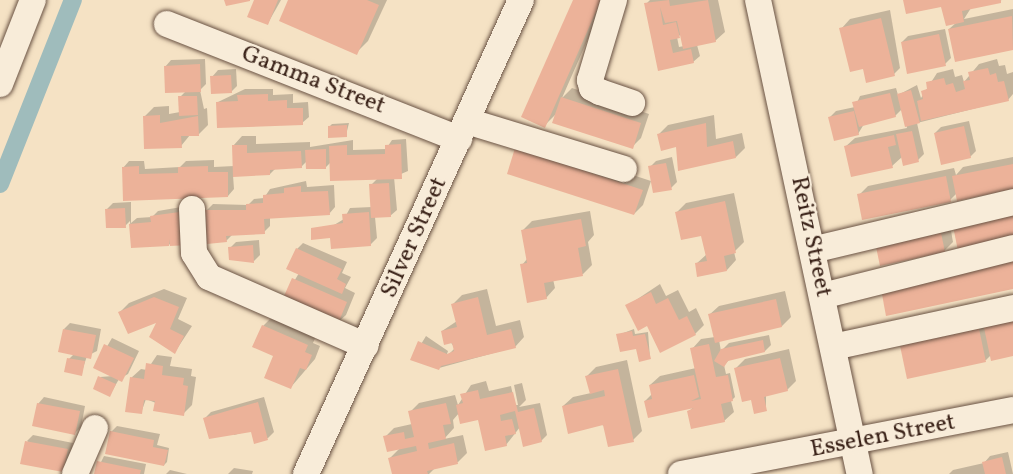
<!DOCTYPE html>
<style>
body{margin:0}
#map{position:relative;width:1013px;height:474px;overflow:hidden;background:#f5e2c4;font-family:Vollkorn,serif}
div>[style]{position:absolute}
.shadow>*{inset:0;background:#0003}
.canal>*{height:18px;margin:-9px;padding:0 9px;transform-origin:9px;border-radius:9px;background:#9fbcbc}
.building>*{inset:0;background:#ecb299}
.roads{filter:drop-shadow(0 0 2px #695243) drop-shadow(0 0 2px #695243)}
.minor>*{height:26px;margin:-13px;padding:0 13px;transform-origin:13px;border-radius:13px;background:#f8ecd9}
span{translate:-50% -50%;white-space:nowrap;text-align:center;line-height:1.15;-webkit-text-stroke:4.5px #f8ecd9;paint-order:stroke}
.street-label{font-size:24px;color:#3a2218}
</style>
<div id="map">
<div class="shadow">
<div style="clip-path:polygon(255px 0,281px 0,268px 23px)"></div>
<div style="clip-path:polygon(289px 0,387px 0,368px 41px,356px 53px)"></div>
<div style="clip-path:polygon(575px 0,605px 0,562px 98px,572px 88px,649px 114px,641px 138px,632px 147px,557px 113px,544px 126px)"></div>
<div style="clip-path:polygon(evenodd,650px 0,718px 0,725px 32px,715px 41px,697px 45px,700px 56px,693px 62px,660px 69px,646px 4px,650px 0,682px 34px,684px 46px,679px 47px,677px 37px,682px 34px)"></div>
<div style="clip-path:polygon(904px 0,1002px 0,971px 8px,964px 19px,1013px 9px,1013px 49px,956px 60px,949px 29px,957px 22px,943px 5px)"></div>
<div style="clip-path:polygon(890px 10px,900px 68px,894px 74px,864px 70px,841px 29px,850px 19px)"></div>
<div style="clip-path:polygon(945px 29px,951px 58px,945px 64px,902px 42px,908px 36px)"></div>
<div style="clip-path:polygon(205px 59px,206px 84px,200px 90px,204px 109px,207px 108px,208px 125px,199px 134px,190px 135px,181px 146px,145px 116px,154px 107px,169px 106px,169px 114px,180px 112px,180px 97px,186px 91px,165px 67px,171px 60px)"></div>
<div style="clip-path:polygon(997px 59px,999px 66px,1005px 65px,1007px 74px,1013px 72px,1013px 94px,1008px 100px,917px 123px,924px 154px,918px 160px,902px 157px,892px 166px,845px 147px,855px 138px,907px 128px,902px 109px,895px 116px,864px 124px,858px 134px,830px 117px,836px 111px,855px 107px,860px 96px,896px 88px,898px 95px,917px 85px,921px 98px,937px 73px,953px 69px,955px 77px,962px 75px,964px 82px,979px 64px)"></div>
<div style="clip-path:polygon(236px 69px,237px 86px,231px 92px,212px 77px,218px 70px)"></div>
<div style="clip-path:polygon(245px 89px,273px 89px,273px 95px,293px 94px,293px 103px,308px 102px,309px 117px,302px 123px,218px 102px)"></div>
<div style="clip-path:polygon(714px 115px,716px 139px,742px 133px,745px 148px,736px 157px,678px 145px,659px 134px,668px 125px)"></div>
<div style="clip-path:polygon(969px 121px,976px 151px,970px 157px,935px 133px,941px 127px)"></div>
<div style="clip-path:polygon(349px 123px,346px 135px,329px 127px,332px 124px)"></div>
<div style="clip-path:polygon(242px 136px,256px 136px,256px 144px,310px 142px,310px 147px,353px 140px,353px 150px,386px 149px,392px 140px,406px 139px,408px 171px,394px 177px,397px 210px,390px 216px,375px 217px,377px 238px,370px 245px,312px 229px,334px 225px,344px 219px,350px 208px,372px 207px,371px 185px,378px 178px,331px 162px,326px 167px,307px 161px,301px 167px,276px 168px,270px 174px,233px 175px,234px 189px,228px 196px,124px 199px,123px 168px,129px 161px,144px 161px,145px 169px,180px 167px,186px 161px,214px 160px,214px 167px,234px 166px,233px 146px)"></div>
<div style="clip-path:polygon(526px 140px,651px 181px,643px 205px,634px 214px)"></div>
<div style="clip-path:polygon(672px 157px,677px 182px,671px 188px,650px 167px,656px 161px)"></div>
<div style="clip-path:polygon(1013px 157px,1013px 188px,957px 193px,950px 200px,859px 195px,868px 186px,954px 168px,956px 175px,963px 167px)"></div>
<div style="clip-path:polygon(306px 181px,307px 187px,334px 185px,335px 207px,329px 214px,270px 217px,270px 226px,264px 232px,233px 234px,226px 241px,207px 210px,213px 204px,248px 205px,254px 199px,264px 198px,270px 189px)"></div>
<div style="clip-path:polygon(734px 193px,744px 242px,734px 252px,736px 260px,727px 270px,696px 264px,707px 254px,702px 235px,677px 212px,686px 203px)"></div>
<div style="clip-path:polygon(131px 202px,131px 223px,137px 218px,152px 217px,158px 211px,193px 205px,188px 243px,132px 247px,130px 221px,125px 226px,107px 209px,113px 203px)"></div>
<div style="clip-path:polygon(590px 211px,594px 235px,588px 242px,592px 265px,583px 274px,553px 279px,555px 288px,546px 298px,522px 265px,527px 259px,522px 231px,532px 221px)"></div>
<div style="clip-path:polygon(949px 220px,953px 242px,944px 251px,881px 264px)"></div>
<div style="clip-path:polygon(259px 240px,260px 255px,254px 261px,230px 248px,236px 242px)"></div>
<div style="clip-path:polygon(303px 243px,347px 262px,342px 273px,351px 277px,345px 288px,355px 293px,346px 315px,336px 324px,286px 295px,299px 273px,297px 249px)"></div>
<div style="clip-path:polygon(660px 284px,666px 296px,678px 290px,689px 312px,696px 308px,704px 325px,695px 334px,647px 324px,627px 306px)"></div>
<div style="clip-path:polygon(164px 289px,187px 298px,178px 319px,192px 326px,175px 352px,159px 320px,120px 312px,129px 303px)"></div>
<div style="clip-path:polygon(487px 289px,496px 326px,520px 320px,524px 337px,515px 347px,439px 368px,412px 359px,426px 336px,448px 351px,446px 357px,455px 348px,442px 331px,457px 321px,453px 304px,462px 295px)"></div>
<div style="clip-path:polygon(785px 291px,791px 317px,782px 326px,719px 340px,721px 351px,729px 343px,769px 335px,771px 345px,765px 351px,730px 359px,724px 365px,726px 374px,730px 373px,735px 397px,731px 401px,734px 412px,724px 421px,689px 412px,693px 407px,645px 401px,652px 394px,650px 385px,660px 376px,696px 368px,692px 349px,701px 339px,715px 337px,709px 315px,719px 306px)"></div>
<div style="clip-path:polygon(987px 315px,1013px 355px,991px 355px,986px 360px,908px 377px)"></div>
<div style="clip-path:polygon(272px 317px,316px 336px,313px 343px,320px 346px,315px 359px,291px 387px,263px 326px)"></div>
<div style="clip-path:polygon(70px 323px,101px 329px,97px 351px,87px 356px,81px 374px,69px 359px,74px 354px,64px 329px)"></div>
<div style="clip-path:polygon(634px 329px,635px 334px,648px 332px,650px 358px,618px 335px)"></div>
<div style="clip-path:polygon(112px 338px,139px 351px,128px 374px,119px 379px,110px 395px,100px 377px,113px 376px,95px 367px)"></div>
<div style="clip-path:polygon(789px 349px,796px 381px,787px 390px,766px 395px,766px 410px,736px 368px,745px 359px)"></div>
<div style="clip-path:polygon(157px 355px,172px 357px,170px 366px,192px 369px,191px 376px,196px 377px,192px 405px,183px 414px,146px 399px,141px 413px,131px 378px,141px 369px,147px 370px)"></div>
<div style="clip-path:polygon(627px 360px,642px 431px,633px 440px,563px 406px,573px 397px,591px 393px,587px 376px,596px 367px)"></div>
<div style="clip-path:polygon(486px 381px,489px 391px,511px 386px,515px 405px,518px 405px,514px 385px,522px 383px,526px 400px,519px 407px,540px 403px,547px 435px,541px 441px,520px 427px,506px 445px,480px 418px,459px 413px,453px 420px,454px 428px,444px 439px,463px 435px,467px 453px,458px 462px,436px 467px,429px 474px,393px 474px,390px 458px,400px 448px,385px 437px,394px 428px,412px 424px,410px 412px,419px 403px,455px 395px,458px 405px,471px 385px)"></div>
<div style="clip-path:polygon(44px 397px,85px 406px,81px 427px,75px 433px,38px 404px)"></div>
<div style="clip-path:polygon(264px 397px,274px 432px,268px 438px,255px 442px,252px 430px,234px 435px,233px 431px,205px 418px,211px 412px)"></div>
<div style="clip-path:polygon(117px 426px,160px 434px,157px 445px,169px 448px,167px 462px,164px 465px,111px 432px)"></div>
<div style="clip-path:polygon(33px 435px,73px 443px,69px 465px,63px 471px,27px 441px)"></div>
<div style="clip-path:polygon(1008px 452px,1013px 474px,949px 474px,953px 470px,984px 463px,990px 456px)"></div>
<div style="clip-path:polygon(104px 456px,146px 464px,144px 474px,95px 474px)"></div>
<div style="clip-path:polygon(234px 468px,253px 471px,252px 474px,228px 474px)"></div>
<div style="clip-path:polygon(170px 470px,187px 474px,166px 474px)"></div>
</div>
<div class="canal">
<div style="left:0;top:184px;width:198px;rotate:-68.4deg"></div>
</div>
<div class="building">
<div style="clip-path:polygon(224px 0,250px 0,250px 1px,226px 6px)"></div>
<div style="clip-path:polygon(254px 0,278px 0,268px 25px,247px 17px)"></div>
<div style="clip-path:polygon(288px 0,367px 0,379px 5px,357px 55px,279px 21px)"></div>
<div style="clip-path:polygon(573px 0,601px 0,545px 128px,521px 117px)"></div>
<div style="clip-path:polygon(669px 0,670px 6px,708px 0,716px 42px,683px 49px,677px 21px,665px 23px,660px 7px,663px 25px,676px 22px,680px 38px,670px 40px,673px 53px,691px 49px,694px 63px,658px 71px,644px 3px)"></div>
<div style="clip-path:polygon(903px 0,1001px 0,1001px 3px,962px 11px,964px 22px,946px 26px,941px 7px,906px 14px)"></div>
<div style="clip-path:polygon(1012px 16px,1013px 50px,955px 62px,948px 29px)"></div>
<div style="clip-path:polygon(881px 18px,895px 76px,866px 83px,863px 69px,850px 72px,839px 28px)"></div>
<div style="clip-path:polygon(939px 34px,946px 66px,907px 74px,901px 42px)"></div>
<div style="clip-path:polygon(200px 64px,201px 92px,165px 93px,164px 66px)"></div>
<div style="clip-path:polygon(988px 68px,990px 75px,996px 73px,998px 82px,1004px 81px,1009px 101px,921px 121px,917px 101px,923px 99px,921px 91px,927px 89px,926px 82px,944px 78px,946px 85px,953px 83px,956px 92px,965px 89px,963px 81px,970px 80px,968px 72px)"></div>
<div style="clip-path:polygon(231px 75px,232px 93px,211px 94px,210px 76px)"></div>
<div style="clip-path:polygon(911px 90px,920px 123px,905px 127px,897px 94px)"></div>
<div style="clip-path:polygon(890px 93px,896px 117px,859px 127px,852px 102px)"></div>
<div style="clip-path:polygon(268px 94px,268px 101px,287px 100px,287px 108px,303px 108px,303px 125px,217px 128px,216px 102px,238px 101px,237px 95px)"></div>
<div style="clip-path:polygon(178px 96px,197px 96px,198px 115px,179px 116px)"></div>
<div style="clip-path:polygon(561px 97px,641px 123px,633px 149px,552px 123px)"></div>
<div style="clip-path:polygon(854px 111px,859px 135px,834px 141px,828px 117px)"></div>
<div style="clip-path:polygon(160px 115px,160px 123px,198px 116px,199px 136px,181px 136px,182px 148px,144px 149px,143px 116px)"></div>
<div style="clip-path:polygon(706px 123px,707px 147px,733px 141px,736px 158px,678px 171px,676px 147px,661px 151px,657px 134px)"></div>
<div style="clip-path:polygon(347px 125px,347px 137px,328px 138px,328px 126px)"></div>
<div style="clip-path:polygon(964px 126px,971px 158px,941px 165px,934px 133px)"></div>
<div style="clip-path:polygon(912px 131px,919px 162px,903px 166px,896px 134px)"></div>
<div style="clip-path:polygon(894px 135px,896px 145px,888px 147px,893px 168px,851px 177px,844px 146px)"></div>
<div style="clip-path:polygon(401px 144px,402px 179px,330px 181px,329px 146px,347px 145px,347px 155px,385px 154px,385px 145px)"></div>
<div style="clip-path:polygon(232px 145px,247px 145px,247px 153px,301px 151px,302px 168px,270px 170px,270px 175px,233px 177px)"></div>
<div style="clip-path:polygon(515px 148px,643px 190px,634px 215px,507px 174px)"></div>
<div style="clip-path:polygon(326px 149px,326px 169px,306px 169px,305px 150px)"></div>
<div style="clip-path:polygon(666px 163px,672px 190px,653px 193px,648px 166px)"></div>
<div style="clip-path:polygon(1013px 164px,1013px 189px,957px 201px,952px 176px)"></div>
<div style="clip-path:polygon(139px 166px,139px 174px,178px 173px,178px 167px,208px 166px,208px 172px,228px 172px,228px 197px,123px 201px,122px 167px)"></div>
<div style="clip-path:polygon(946px 176px,951px 202px,862px 220px,857px 194px)"></div>
<div style="clip-path:polygon(389px 183px,391px 217px,371px 218px,369px 184px)"></div>
<div style="clip-path:polygon(301px 186px,301px 192px,328px 191px,330px 215px,264px 219px,265px 234px,226px 236px,227px 242px,207px 244px,205px 210px,246px 210px,246px 204px,263px 203px,263px 195px,284px 193px,284px 188px)"></div>
<div style="clip-path:polygon(725px 201px,736px 253px,724px 256px,727px 271px,697px 277px,695px 263px,707px 261px,701px 236px,681px 240px,675px 212px)"></div>
<div style="clip-path:polygon(125px 208px,126px 228px,106px 228px,105px 209px)"></div>
<div style="clip-path:polygon(187px 211px,189px 245px,170px 246px,169px 239px,169px 246px,131px 248px,129px 224px,151px 222px,150px 216px)"></div>
<div style="clip-path:polygon(369px 212px,371px 246px,331px 249px,330px 238px,311px 240px,311px 228px,343px 223px,342px 214px)"></div>
<div style="clip-path:polygon(1013px 213px,1013px 239px,958px 251px,953px 226px)"></div>
<div style="clip-path:polygon(581px 219px,586px 246px,578px 248px,583px 276px,544px 283px,547px 299px,527px 303px,520px 264px,527px 263px,521px 230px)"></div>
<div style="clip-path:polygon(940px 228px,945px 252px,880px 266px,875px 242px)"></div>
<div style="clip-path:polygon(253px 245px,254px 263px,229px 260px,228px 247px)"></div>
<div style="clip-path:polygon(296px 248px,342px 269px,337px 279px,346px 284px,342px 294px,286px 269px)"></div>
<div style="clip-path:polygon(1013px 260px,1013px 289px,886px 316px,881px 289px)"></div>
<div style="clip-path:polygon(292px 278px,347px 302px,337px 326px,304px 311px,306px 306px,284px 296px)"></div>
<div style="clip-path:polygon(651px 292px,656px 304px,668px 298px,679px 320px,687px 316px,696px 335px,660px 353px,647px 326px,638px 331px,625px 305px)"></div>
<div style="clip-path:polygon(154px 297px,179px 307px,170px 329px,184px 336px,175px 354px,149px 337px,156px 323px,128px 334px,118px 312px)"></div>
<div style="clip-path:polygon(478px 297px,487px 335px,511px 329px,516px 348px,441px 366px,439px 370px,410px 360px,418px 341px,447px 354px,454px 351px,452px 343px,444px 345px,441px 331px,457px 327px,451px 304px)"></div>
<div style="clip-path:polygon(776px 299px,782px 327px,715px 343px,708px 314px)"></div>
<div style="clip-path:polygon(1013px 316px,1013px 356px,991px 361px,983px 323px)"></div>
<div style="clip-path:polygon(978px 324px,986px 362px,907px 379px,899px 341px)"></div>
<div style="clip-path:polygon(262px 325px,308px 345px,305px 352px,312px 355px,306px 370px,300px 368px,291px 389px,264px 378px,273px 356px,252px 347px)"></div>
<div style="clip-path:polygon(63px 329px,96px 335px,91px 359px,58px 352px)"></div>
<div style="clip-path:polygon(632px 331px,633px 336px,645px 334px,651px 359px,639px 362px,636px 349px,620px 352px,616px 334px)"></div>
<div style="clip-path:polygon(763px 340px,765px 352px,728px 361px,724px 367px,714px 361px,721px 349px)"></div>
<div style="clip-path:polygon(104px 344px,134px 358px,122px 382px,93px 368px)"></div>
<div style="clip-path:polygon(709px 344px,716px 377px,728px 375px,733px 401px,721px 404px,725px 422px,691px 429px,687px 411px,694px 408px,648px 418px,644px 401px,652px 399px,649px 385px,694px 375px,699px 397px,691px 401px,701px 399px,690px 348px)"></div>
<div style="clip-path:polygon(67px 358px,85px 361px,82px 376px,64px 372px)"></div>
<div style="clip-path:polygon(780px 358px,788px 391px,764px 397px,767px 411px,754px 414px,751px 400px,742px 402px,734px 368px)"></div>
<div style="clip-path:polygon(146px 363px,163px 366px,162px 375px,184px 378px,183px 385px,188px 386px,184px 416px,153px 411px,155px 401px,144px 400px,142px 414px,125px 412px,130px 377px,144px 379px)"></div>
<div style="clip-path:polygon(618px 369px,634px 442px,608px 447px,603px 425px,568px 434px,562px 406px,605px 396px,604px 390px,590px 394px,585px 376px)"></div>
<div style="clip-path:polygon(98px 376px,116px 384px,110px 397px,93px 389px)"></div>
<div style="clip-path:polygon(478px 390px,480px 399px,513px 392px,518px 412px,534px 408px,542px 442px,523px 447px,515px 411px,500px 415px,501px 421px,512px 419px,516px 434px,505px 436px,507px 446px,485px 451px,478px 420px,460px 424px,456px 405px,463px 403px,460px 394px)"></div>
<div style="clip-path:polygon(258px 402px,268px 440px,254px 444px,251px 432px,209px 439px,203px 418px)"></div>
<div style="clip-path:polygon(37px 403px,80px 411px,75px 435px,32px 426px)"></div>
<div style="clip-path:polygon(446px 403px,451px 424px,443px 425px,446px 439px,428px 443px,429px 449px,454px 443px,458px 464px,427px 471px,428px 474px,392px 474px,388px 458px,417px 451px,416px 446px,387px 452px,383px 436px,404px 432px,405px 439px,414px 437px,408px 411px)"></div>
<div style="clip-path:polygon(110px 431px,154px 440px,153px 447px,168px 450px,164px 466px,105px 454px)"></div>
<div style="clip-path:polygon(25px 441px,68px 449px,63px 472px,20px 464px)"></div>
<div style="clip-path:polygon(1002px 457px,1006px 474px,985px 474px,982px 462px)"></div>
<div style="clip-path:polygon(97px 461px,141px 470px,140px 474px,94px 474px)"></div>
</div>
<div class="roads">
<div class="minor">
<div style="left:614px;top:0;width:84px;rotate:106.7deg"></div>
<div style="left:590px;top:80px;width:8px;rotate:76deg"></div>
<div style="left:592px;top:88px;width:9px;rotate:27deg"></div>
<div style="left:600px;top:92px;width:34px;rotate:19deg"></div>
<div style="left:758px;top:0;width:485px;rotate:77.9deg"></div>
<div style="left:167px;top:24px;width:314px;rotate:21.5deg"></div>
<div style="left:0;top:84px;width:90px;rotate:-68.6deg"></div>
<div style="left:467px;top:121px;width:164px;rotate:17deg"></div>
<div style="left:192px;top:209px;width:44px;rotate:87.4deg"></div>
<div style="left:194px;top:253px;width:28px;rotate:58deg"></div>
<div style="left:209px;top:277px;width:171px;rotate:23.7deg"></div>
<div style="left:812px;top:250px;width:207px;rotate:-13.4deg"></div>
<div style="left:822px;top:296px;width:197px;rotate:-14.1deg"></div>
<div style="left:833px;top:347px;width:184px;rotate:-12.2deg"></div>
<div style="left:75px;top:474px;width:50px;rotate:-66.5deg"></div>
<div style="left:306px;top:474px;width:520px;rotate:-65.6deg"></div>
<div style="left:681px;top:474px;width:338px;rotate:-10.9deg"></div>
</div>
</div>
<div class="street-label">
<span style="left:313px;top:81px;rotate:21deg">Gamma Street</span>
<span style="left:810px;top:237px;rotate:78deg">Reitz Street</span>
<span style="left:415px;top:238px;rotate:-66deg">Silver Street</span>
<span style="left:883px;top:437px;rotate:-11deg">Esselen Street</span>
</div>
</div>
